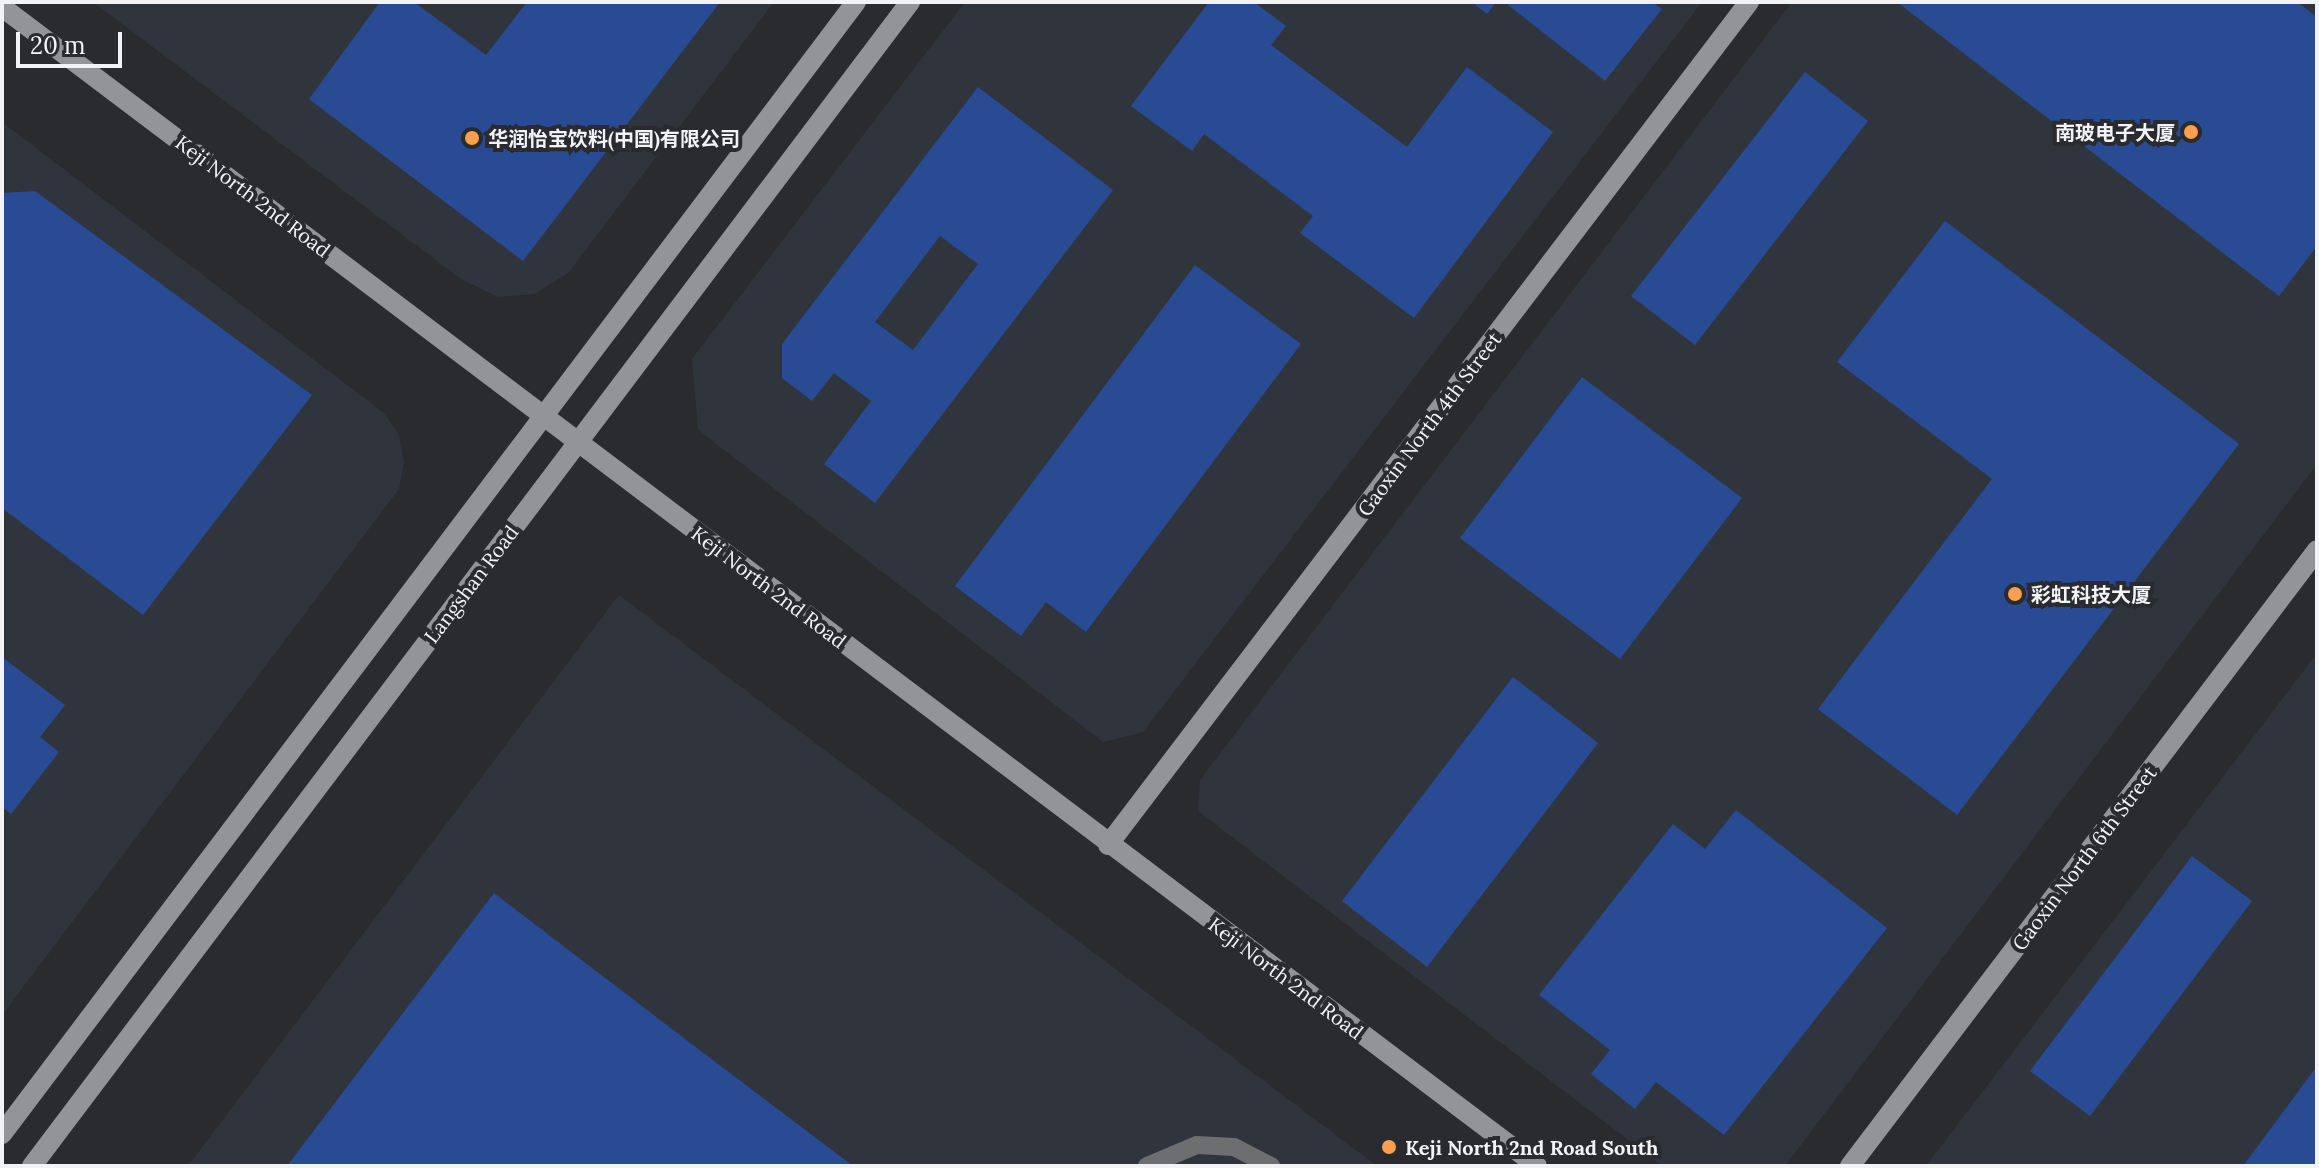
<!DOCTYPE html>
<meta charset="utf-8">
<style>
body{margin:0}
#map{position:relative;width:2319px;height:1168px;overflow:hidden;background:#292b2e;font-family:Lora,"Noto Sans SC",serif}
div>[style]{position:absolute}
.built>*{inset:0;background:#30353d}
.building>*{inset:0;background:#294b93}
.lane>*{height:18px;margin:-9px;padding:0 9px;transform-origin:9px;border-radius:9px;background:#6d6e70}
.secondary>*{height:20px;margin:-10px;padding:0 10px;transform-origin:10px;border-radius:10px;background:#939497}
.dots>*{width:22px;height:22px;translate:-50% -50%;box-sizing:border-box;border:4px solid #292b2e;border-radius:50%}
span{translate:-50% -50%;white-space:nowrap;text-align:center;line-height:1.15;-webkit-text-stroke:8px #292b2e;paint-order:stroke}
.poi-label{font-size:20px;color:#f1f3f5;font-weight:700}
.right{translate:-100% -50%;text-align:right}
.left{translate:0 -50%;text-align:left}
.street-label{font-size:20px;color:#f1f3f5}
.frame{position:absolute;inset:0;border:4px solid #f1f3f5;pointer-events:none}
.scale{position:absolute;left:16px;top:32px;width:106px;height:36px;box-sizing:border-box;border:4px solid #f1f3f5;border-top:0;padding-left:10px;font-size:24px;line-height:28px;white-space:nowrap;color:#f1f3f5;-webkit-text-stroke:6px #292b2e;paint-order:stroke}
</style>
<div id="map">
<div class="built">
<div style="clip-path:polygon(93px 2px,774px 2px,568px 273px,535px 294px,498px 297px,461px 279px)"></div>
<div style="clip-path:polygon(965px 2px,1702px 2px,1143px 732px,1103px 742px,698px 430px,692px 359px)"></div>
<div style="clip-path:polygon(1792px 2px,2317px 2px,2317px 464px,1785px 1166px,1662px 1166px,1198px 811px,1200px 780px)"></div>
<div style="clip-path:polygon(2px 122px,384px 413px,399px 435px,404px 462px,399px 489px,2px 1015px)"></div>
<div style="clip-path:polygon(619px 595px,1377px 1166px,188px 1166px)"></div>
<div style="clip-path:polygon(2317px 653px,2317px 1166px,1926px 1166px,2248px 744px)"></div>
</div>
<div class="building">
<div style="clip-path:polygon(380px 2px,414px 2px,486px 55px,527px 2px,720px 2px,523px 261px,309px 99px)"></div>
<div style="clip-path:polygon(1209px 2px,1254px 2px,1286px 26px,1271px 45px,1407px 147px,1467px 67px,1553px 132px,1414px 318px,1300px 233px,1313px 216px,1204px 134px,1192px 151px,1131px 106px)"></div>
<div style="clip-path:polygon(1472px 2px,1496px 2px,1487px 14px)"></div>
<div style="clip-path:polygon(1511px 2px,1652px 2px,1662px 9px,1605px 81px,1508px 5px)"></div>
<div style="clip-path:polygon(1897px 2px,2297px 2px,2317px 17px,2317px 246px,2279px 296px)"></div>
<div style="clip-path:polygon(1805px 72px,1868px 121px,1695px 345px,1631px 296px)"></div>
<div style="clip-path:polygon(evenodd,978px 87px,1113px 190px,875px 503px,824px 464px,871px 401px,834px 373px,812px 401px,782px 378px,782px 344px,978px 87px,940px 236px,978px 264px,913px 350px,875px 322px,940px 236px)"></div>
<div style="clip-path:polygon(35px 191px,312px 395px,143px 615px,2px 508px,2px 193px)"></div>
<div style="clip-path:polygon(1945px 221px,2239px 444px,1957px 815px,1818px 709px,1992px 479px,1837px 362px)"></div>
<div style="clip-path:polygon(1195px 265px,1301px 344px,1086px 632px,1046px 602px,1021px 636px,955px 586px)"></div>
<div style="clip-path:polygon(1582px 377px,1742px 498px,1620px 659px,1460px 538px)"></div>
<div style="clip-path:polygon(2px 657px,65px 705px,40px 737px,59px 752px,11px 814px,2px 807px)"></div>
<div style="clip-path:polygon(1513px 677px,1598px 743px,1427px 967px,1342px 901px)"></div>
<div style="clip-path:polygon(1736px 810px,1887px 928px,1724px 1135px,1656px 1082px,1635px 1109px,1591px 1074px,1610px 1050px,1539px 995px,1673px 824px,1705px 849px)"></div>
<div style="clip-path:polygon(2192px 856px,2252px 901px,2090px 1116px,2030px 1071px)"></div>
<div style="clip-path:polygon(494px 893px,685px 1039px,853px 1166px,287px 1166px)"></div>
<div style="clip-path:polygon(2317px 1066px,2317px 1166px,2243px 1166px)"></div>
</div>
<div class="lane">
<div style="left:1147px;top:1166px;width:54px;rotate:-22.8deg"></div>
<div style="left:1197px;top:1145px;width:37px;rotate:3deg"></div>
<div style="left:1234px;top:1147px;width:42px;rotate:27.2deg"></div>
</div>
<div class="secondary">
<div style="left:2px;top:7px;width:1923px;rotate:37.05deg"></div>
<div style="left:1108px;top:845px;width:1059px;rotate:-52.75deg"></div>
<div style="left:2px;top:1134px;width:1418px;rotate:-52.97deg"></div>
<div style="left:32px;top:1166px;width:1458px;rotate:-52.97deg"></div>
<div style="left:1850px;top:1166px;width:773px;rotate:-52.83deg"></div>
</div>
<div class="dots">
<div style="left:2191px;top:132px;background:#fa9f4e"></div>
<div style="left:472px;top:138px;background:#fa9f4e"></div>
<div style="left:2015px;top:594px;background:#fa9f4e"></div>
<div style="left:1389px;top:1147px;background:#fa9f4e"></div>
</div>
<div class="poi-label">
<span class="right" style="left:2175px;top:132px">南玻电子大厦</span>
<span class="left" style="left:488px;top:138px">华润怡宝饮料(中国)有限公司</span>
<span class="left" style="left:2031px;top:594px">彩虹科技大厦</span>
<span class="left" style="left:1405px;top:1147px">Keji North 2nd Road South</span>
</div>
<div class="street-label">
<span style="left:253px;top:196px;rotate:37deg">Keji North 2nd Road</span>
<span style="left:1429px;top:424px;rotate:-53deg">Gaoxin North 4th Street</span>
<span style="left:471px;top:584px;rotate:-53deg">Langshan Road</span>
<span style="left:769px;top:587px;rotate:37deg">Keji North 2nd Road</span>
<span style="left:2084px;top:858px;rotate:-53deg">Gaoxin North 6th Street</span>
<span style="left:1286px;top:978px;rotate:37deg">Keji North 2nd Road</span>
</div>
<div class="frame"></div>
<div class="scale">20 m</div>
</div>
